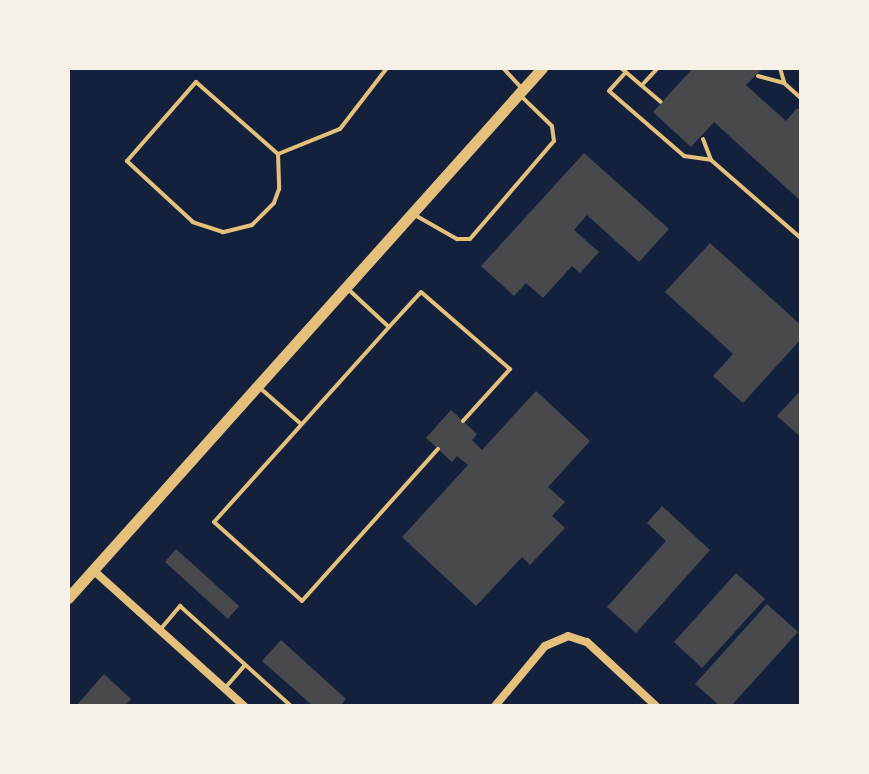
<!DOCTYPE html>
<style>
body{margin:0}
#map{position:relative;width:869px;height:774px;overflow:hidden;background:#14213d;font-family:"Fira Sans",sans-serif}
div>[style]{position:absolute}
.building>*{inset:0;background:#48494c}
.service>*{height:4px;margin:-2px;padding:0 2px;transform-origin:2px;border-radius:2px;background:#e5c07b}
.minor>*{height:8px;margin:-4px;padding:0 4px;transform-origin:4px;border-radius:4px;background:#e5c07b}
.secondary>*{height:11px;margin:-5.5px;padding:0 5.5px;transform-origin:5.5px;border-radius:5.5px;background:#e5c07b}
span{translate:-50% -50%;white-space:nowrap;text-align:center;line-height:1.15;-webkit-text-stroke:8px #f6f1e7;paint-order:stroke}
.frame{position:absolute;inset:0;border:70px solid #f6f1e7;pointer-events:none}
</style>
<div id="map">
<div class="building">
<div style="clip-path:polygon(693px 68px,763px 68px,746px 85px,786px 121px,797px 108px,802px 112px,802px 202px,714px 122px,691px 147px,653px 112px)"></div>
<div style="clip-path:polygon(584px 153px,669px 229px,639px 262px,587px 215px,574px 230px,599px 252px,580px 273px,572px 266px,543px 298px,526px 283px,514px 296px,481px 266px)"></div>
<div style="clip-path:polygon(710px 243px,802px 326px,802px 338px,743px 403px,713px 376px,733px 354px,665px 292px)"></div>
<div style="clip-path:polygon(802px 389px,802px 438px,777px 416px)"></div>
<div style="clip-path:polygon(536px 391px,590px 441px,548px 487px,565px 502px,552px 516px,565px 528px,530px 565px,522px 557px,476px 606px,402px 537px,468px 465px,457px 456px,452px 462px,426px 438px,451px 410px,477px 434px,472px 440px,482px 450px)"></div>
<div style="clip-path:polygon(662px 506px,710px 550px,636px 633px,607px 607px,666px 541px,647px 523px)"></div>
<div style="clip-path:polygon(176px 549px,239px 606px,228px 619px,165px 562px)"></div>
<div style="clip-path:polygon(736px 573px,765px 599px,702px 668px,674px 642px)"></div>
<div style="clip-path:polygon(767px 604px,798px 632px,731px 706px,720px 706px,695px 684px)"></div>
<div style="clip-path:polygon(281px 640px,346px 699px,340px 706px,313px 706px,262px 661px)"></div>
<div style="clip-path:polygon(104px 674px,131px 699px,125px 706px,76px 706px)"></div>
</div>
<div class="service">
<div style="left:503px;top:68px;width:25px;rotate:47deg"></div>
<div style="left:621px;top:68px;width:52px;rotate:40.4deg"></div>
<div style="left:780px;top:68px;width:15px;rotate:74deg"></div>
<div style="left:626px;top:72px;width:25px;rotate:132deg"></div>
<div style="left:609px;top:91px;width:99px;rotate:40.9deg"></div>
<div style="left:684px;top:156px;width:27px;rotate:8deg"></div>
<div style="left:758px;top:76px;width:27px;rotate:15deg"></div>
<div style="left:784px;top:83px;width:24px;rotate:42deg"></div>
<div style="left:642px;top:85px;width:23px;rotate:-47deg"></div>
<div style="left:703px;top:139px;width:22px;rotate:69deg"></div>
<div style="left:711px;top:160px;width:121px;rotate:41deg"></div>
<div style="left:278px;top:154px;width:35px;rotate:88deg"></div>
<div style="left:279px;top:189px;width:15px;rotate:110deg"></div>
<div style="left:274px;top:203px;width:31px;rotate:135deg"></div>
<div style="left:252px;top:225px;width:30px;rotate:166deg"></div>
<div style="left:223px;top:232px;width:32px;rotate:-162deg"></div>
<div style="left:193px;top:222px;width:90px;rotate:-137.3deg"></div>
<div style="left:127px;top:161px;width:105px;rotate:-48.9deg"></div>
<div style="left:196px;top:82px;width:109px;rotate:41.3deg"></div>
<div style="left:278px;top:154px;width:67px;rotate:-22deg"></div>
<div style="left:340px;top:129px;width:77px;rotate:-52.4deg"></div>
<div style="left:413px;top:214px;width:51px;rotate:29.6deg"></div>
<div style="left:457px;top:239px;width:13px"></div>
<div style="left:470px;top:239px;width:129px;rotate:-49.4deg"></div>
<div style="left:554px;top:141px;width:15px;rotate:-98deg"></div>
<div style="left:552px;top:126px;width:42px;rotate:-136deg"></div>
<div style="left:349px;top:290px;width:54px;rotate:42.8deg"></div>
<div style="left:389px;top:327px;width:262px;rotate:131.9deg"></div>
<div style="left:214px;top:522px;width:118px;rotate:41.9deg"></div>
<div style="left:302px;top:601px;width:204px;rotate:-48.2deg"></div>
<div style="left:389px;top:327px;width:47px;rotate:-47.6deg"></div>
<div style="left:421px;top:292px;width:118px;rotate:40.9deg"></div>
<div style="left:510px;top:369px;width:70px;rotate:132.1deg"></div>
<div style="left:260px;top:388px;width:55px;rotate:41.3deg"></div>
<div style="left:159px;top:631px;width:33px;rotate:-50deg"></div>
<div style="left:180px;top:606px;width:149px;rotate:42deg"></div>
<div style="left:225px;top:688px;width:30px;rotate:-49deg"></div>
</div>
<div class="minor">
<div style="left:93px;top:570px;width:203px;rotate:42deg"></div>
<div style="left:495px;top:706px;width:78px;rotate:-50.2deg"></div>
<div style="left:545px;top:646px;width:25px;rotate:-23deg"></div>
<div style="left:568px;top:636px;width:20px;rotate:18deg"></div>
<div style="left:587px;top:642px;width:94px;rotate:42.8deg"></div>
</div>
<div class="secondary">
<div style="left:68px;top:598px;width:711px;rotate:-48.19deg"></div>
</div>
<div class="frame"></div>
</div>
